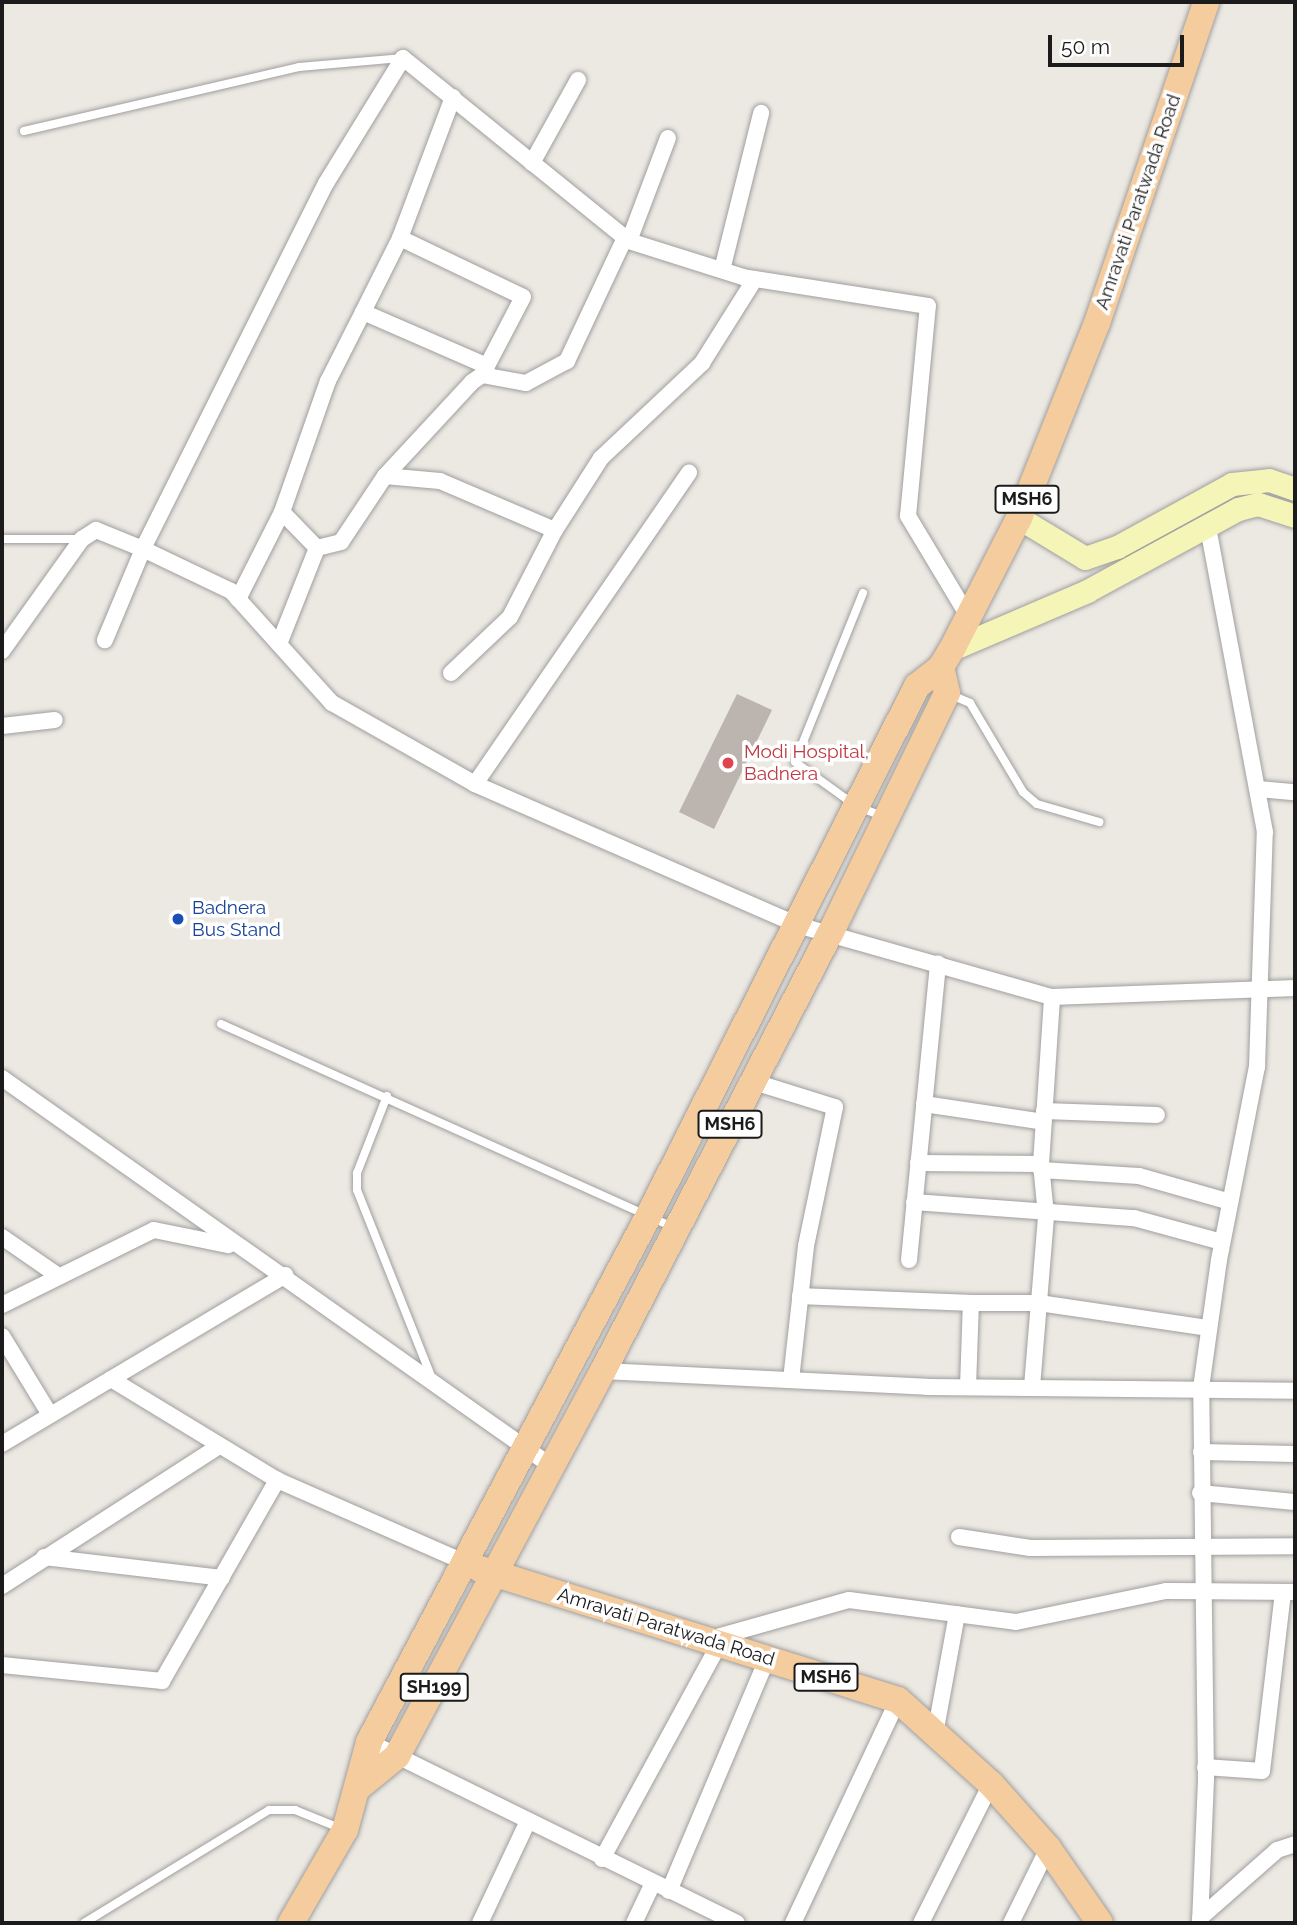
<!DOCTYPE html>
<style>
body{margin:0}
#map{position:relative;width:1297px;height:1925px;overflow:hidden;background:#ece8e2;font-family:Raleway,sans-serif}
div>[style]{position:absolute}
.building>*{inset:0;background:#bcb4af}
.roads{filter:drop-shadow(0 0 2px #9f9f9f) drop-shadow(0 0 2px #9f9f9f)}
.lane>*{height:8px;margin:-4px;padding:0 4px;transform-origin:4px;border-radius:4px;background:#fff}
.street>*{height:16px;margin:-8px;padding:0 8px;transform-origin:8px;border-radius:8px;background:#fff}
.secondary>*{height:23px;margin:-11.5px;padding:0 11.5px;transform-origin:11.5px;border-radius:11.5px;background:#f4f5b7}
.primary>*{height:26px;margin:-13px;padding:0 13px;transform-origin:13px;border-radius:13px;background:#f5cc9e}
.dots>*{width:19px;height:19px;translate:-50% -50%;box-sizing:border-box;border:4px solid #fff;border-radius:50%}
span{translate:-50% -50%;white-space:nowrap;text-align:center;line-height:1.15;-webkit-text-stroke:7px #fff;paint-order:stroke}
.shield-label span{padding:2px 5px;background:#fff;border:2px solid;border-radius:5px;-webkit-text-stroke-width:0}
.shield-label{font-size:18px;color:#1b1b1b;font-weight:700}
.street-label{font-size:19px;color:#1b1b1b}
.health-label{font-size:19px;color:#be3a42}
.left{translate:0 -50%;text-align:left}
.transit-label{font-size:19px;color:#164399}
.frame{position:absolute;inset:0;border:4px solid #1b1b1b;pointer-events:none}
.scale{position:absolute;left:1048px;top:35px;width:136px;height:32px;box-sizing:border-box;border:4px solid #1b1b1b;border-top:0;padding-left:9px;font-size:21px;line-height:24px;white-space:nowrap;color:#1b1b1b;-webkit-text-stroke:5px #fff;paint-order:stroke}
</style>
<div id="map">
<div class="building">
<div style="clip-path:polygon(737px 694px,772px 710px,714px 829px,679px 812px)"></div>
</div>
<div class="roads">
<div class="lane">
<div style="left:24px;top:131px;width:282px;rotate:-13.1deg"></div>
<div style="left:299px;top:67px;width:102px;rotate:-5deg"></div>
<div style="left:2px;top:539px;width:80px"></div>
<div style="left:863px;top:593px;width:182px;rotate:111.9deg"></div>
<div style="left:795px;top:762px;width:75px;rotate:35.8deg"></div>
<div style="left:856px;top:806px;width:30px;rotate:21deg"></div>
<div style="left:949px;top:694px;width:23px;rotate:23deg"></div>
<div style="left:970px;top:703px;width:104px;rotate:59.2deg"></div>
<div style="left:1023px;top:792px;width:18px;rotate:41deg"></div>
<div style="left:1037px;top:804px;width:65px;rotate:16.2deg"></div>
<div style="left:221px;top:1024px;width:498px;rotate:24.2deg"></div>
<div style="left:387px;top:1096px;width:83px;rotate:111.3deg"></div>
<div style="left:357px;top:1173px;width:17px;rotate:90deg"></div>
<div style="left:357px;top:1190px;width:202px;rotate:68.3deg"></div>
<div style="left:84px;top:1923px;width:217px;rotate:-31.4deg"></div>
<div style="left:269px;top:1810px;width:26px"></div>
<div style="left:295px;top:1810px;width:51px;rotate:22deg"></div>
</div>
<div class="street">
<div style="left:453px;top:97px;width:151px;rotate:110.6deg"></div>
<div style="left:400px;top:238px;width:83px;rotate:116.6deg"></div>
<div style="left:363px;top:312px;width:135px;rotate:23.5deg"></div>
<div style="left:487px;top:366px;width:10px;rotate:119deg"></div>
<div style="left:532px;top:163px;width:95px;rotate:-61deg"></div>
<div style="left:400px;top:238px;width:136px;rotate:25.6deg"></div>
<div style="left:523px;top:297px;width:78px;rotate:117.6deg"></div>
<div style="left:629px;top:241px;width:110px;rotate:-69.3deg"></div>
<div style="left:722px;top:270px;width:162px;rotate:-76deg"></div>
<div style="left:385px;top:476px;width:55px;rotate:5.2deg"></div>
<div style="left:440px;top:481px;width:125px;rotate:23.1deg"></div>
<div style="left:555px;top:530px;width:85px;rotate:-57.4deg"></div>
<div style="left:601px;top:458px;width:139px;rotate:-43.2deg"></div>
<div style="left:702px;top:363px;width:99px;rotate:-57.8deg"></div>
<div style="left:317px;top:548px;width:50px;rotate:-134.2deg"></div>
<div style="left:282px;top:512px;width:139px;rotate:-70.7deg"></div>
<div style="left:328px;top:381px;width:77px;rotate:-63.1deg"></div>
<div style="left:238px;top:599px;width:97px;rotate:-63.2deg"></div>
<div style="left:968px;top:616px;width:117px;rotate:-121deg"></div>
<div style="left:908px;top:516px;width:211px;rotate:-84.6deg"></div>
<div style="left:928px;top:306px;width:187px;rotate:-171.1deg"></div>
<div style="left:743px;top:277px;width:120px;rotate:-162.5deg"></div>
<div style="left:629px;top:241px;width:291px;rotate:-141deg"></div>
<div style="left:403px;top:58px;width:147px;rotate:121.6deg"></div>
<div style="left:326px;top:183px;width:409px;rotate:116.6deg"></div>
<div style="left:143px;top:549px;width:98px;rotate:25.5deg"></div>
<div style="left:231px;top:591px;width:151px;rotate:48deg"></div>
<div style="left:332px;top:703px;width:164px;rotate:29.5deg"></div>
<div style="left:475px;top:784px;width:352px;rotate:23.6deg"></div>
<div style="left:797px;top:925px;width:265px;rotate:15.8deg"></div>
<div style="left:1052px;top:997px;width:243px;rotate:-2.1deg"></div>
<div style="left:279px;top:644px;width:103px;rotate:-68.4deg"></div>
<div style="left:317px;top:548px;width:25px;rotate:-14deg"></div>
<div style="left:341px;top:542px;width:79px;rotate:-56.3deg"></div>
<div style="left:385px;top:476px;width:128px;rotate:-47.2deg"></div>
<div style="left:472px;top:382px;width:12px;rotate:-35deg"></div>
<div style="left:482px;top:375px;width:45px;rotate:10.3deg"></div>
<div style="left:526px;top:383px;width:47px;rotate:-28.2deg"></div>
<div style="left:567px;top:361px;width:136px;rotate:-64.8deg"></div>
<div style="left:2px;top:651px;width:138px;rotate:-54.5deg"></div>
<div style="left:82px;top:539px;width:17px;rotate:-33deg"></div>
<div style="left:96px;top:530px;width:51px;rotate:22deg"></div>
<div style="left:143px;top:549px;width:99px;rotate:112.7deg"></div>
<div style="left:451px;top:673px;width:81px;rotate:-43.5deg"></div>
<div style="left:510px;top:617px;width:98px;rotate:-62.7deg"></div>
<div style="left:2px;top:726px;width:53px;rotate:-6.5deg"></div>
<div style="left:475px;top:784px;width:378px;rotate:-55.5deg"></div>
<div style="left:1258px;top:789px;width:37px;rotate:5deg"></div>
<div style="left:2px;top:1078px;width:672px;rotate:35.25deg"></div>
<div style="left:751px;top:1081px;width:88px;rotate:17.2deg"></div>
<div style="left:835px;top:1107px;width:142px;rotate:101.8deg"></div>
<div style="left:806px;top:1246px;width:134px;rotate:96.4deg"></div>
<div style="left:924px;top:1104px;width:121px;rotate:8.5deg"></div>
<div style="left:1044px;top:1111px;width:113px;rotate:2deg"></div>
<div style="left:918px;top:1163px;width:123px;rotate:0.5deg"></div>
<div style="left:1041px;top:1170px;width:98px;rotate:3.5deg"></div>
<div style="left:1139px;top:1176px;width:95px;rotate:15.9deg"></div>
<div style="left:914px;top:1202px;width:221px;rotate:4.2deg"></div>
<div style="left:1134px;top:1218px;width:91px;rotate:15.3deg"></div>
<div style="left:2px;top:1237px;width:67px;rotate:34.6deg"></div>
<div style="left:909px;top:1260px;width:298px;rotate:-84.4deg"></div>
<div style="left:800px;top:1296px;width:171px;rotate:2.3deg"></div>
<div style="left:2px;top:1305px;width:169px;rotate:-26.3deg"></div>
<div style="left:154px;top:1230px;width:76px;rotate:11.5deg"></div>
<div style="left:2px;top:1336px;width:90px;rotate:58.6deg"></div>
<div style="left:603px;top:1371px;width:324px;rotate:2.8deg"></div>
<div style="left:927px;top:1387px;width:368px;rotate:0.6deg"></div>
<div style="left:111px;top:1379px;width:194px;rotate:31.3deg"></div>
<div style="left:277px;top:1480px;width:206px;rotate:23.7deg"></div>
<div style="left:968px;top:1387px;width:84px;rotate:-88deg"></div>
<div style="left:971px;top:1303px;width:68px"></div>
<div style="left:1039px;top:1303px;width:172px;rotate:8.4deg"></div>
<div style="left:1032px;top:1387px;width:173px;rotate:-85.3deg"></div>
<div style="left:1046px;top:1215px;width:51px;rotate:-95.6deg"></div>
<div style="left:1041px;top:1164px;width:167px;rotate:-86.2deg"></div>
<div style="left:2px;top:1444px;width:330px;rotate:-30.8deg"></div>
<div style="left:1201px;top:1452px;width:94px;rotate:1.2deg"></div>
<div style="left:1200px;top:1493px;width:95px;rotate:5.4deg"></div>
<div style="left:959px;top:1537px;width:72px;rotate:8.8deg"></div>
<div style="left:1030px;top:1548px;width:265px;rotate:-0.4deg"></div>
<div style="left:44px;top:1557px;width:179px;rotate:6.7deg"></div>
<div style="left:2px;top:1586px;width:257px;rotate:-32.8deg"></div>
<div style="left:710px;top:1639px;width:144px;rotate:-15.7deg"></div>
<div style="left:849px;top:1600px;width:168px;rotate:7.5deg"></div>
<div style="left:1016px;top:1622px;width:153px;rotate:-11.7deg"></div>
<div style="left:1166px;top:1591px;width:129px;rotate:0.4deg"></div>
<div style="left:2px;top:1665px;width:161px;rotate:5.7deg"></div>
<div style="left:162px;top:1681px;width:232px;rotate:-60.2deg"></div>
<div style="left:935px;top:1734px;width:122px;rotate:-79.6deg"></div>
<div style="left:369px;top:1742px;width:410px;rotate:26.2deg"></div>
<div style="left:1205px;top:1767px;width:57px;rotate:4deg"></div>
<div style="left:1262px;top:1771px;width:180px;rotate:-83.3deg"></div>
<div style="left:602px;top:1859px;width:245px;rotate:-61.4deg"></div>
<div style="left:669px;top:1891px;width:252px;rotate:-67.1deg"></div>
<div style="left:1200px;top:1918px;width:103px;rotate:-41.4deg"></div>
<div style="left:1277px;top:1850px;width:19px;rotate:-18deg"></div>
<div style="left:480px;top:1923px;width:110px;rotate:-64.8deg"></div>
<div style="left:634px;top:1923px;width:44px;rotate:-64.6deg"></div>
<div style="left:793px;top:1923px;width:246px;rotate:-64.8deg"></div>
<div style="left:921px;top:1923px;width:156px;rotate:-63.3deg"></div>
<div style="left:1011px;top:1923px;width:84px;rotate:-63.7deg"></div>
<div style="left:1200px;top:1923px;width:144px;rotate:-87.6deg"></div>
<div style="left:1206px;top:1779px;width:391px;rotate:-90.7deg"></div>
<div style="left:1201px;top:1388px;width:129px;rotate:-82deg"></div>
<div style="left:1219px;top:1260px;width:197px;rotate:-78.9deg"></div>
<div style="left:1257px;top:1067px;width:235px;rotate:-88.1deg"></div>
<div style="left:1265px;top:832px;width:309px;rotate:-100.6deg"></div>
</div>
<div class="secondary">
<div style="left:1019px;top:518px;width:77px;rotate:31.2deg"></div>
<div style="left:1085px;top:558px;width:34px;rotate:-19deg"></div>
<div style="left:1117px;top:547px;width:131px;rotate:-28.7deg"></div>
<div style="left:1232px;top:484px;width:37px;rotate:-6deg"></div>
<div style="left:1269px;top:480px;width:28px;rotate:19deg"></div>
<div style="left:952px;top:649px;width:147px;rotate:-23.2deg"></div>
<div style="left:1087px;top:591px;width:172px;rotate:-28.5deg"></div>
<div style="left:1238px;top:509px;width:21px;rotate:-14deg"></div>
<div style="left:1258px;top:504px;width:39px;rotate:18deg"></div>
</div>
<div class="primary">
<div style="left:480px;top:1569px;width:438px;rotate:17.4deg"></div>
<div style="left:898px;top:1700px;width:125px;rotate:42.1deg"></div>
<div style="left:991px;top:1784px;width:86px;rotate:48.3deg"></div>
<div style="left:1048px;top:1848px;width:91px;rotate:55.3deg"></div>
<div style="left:359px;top:1787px;width:49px;rotate:-39.2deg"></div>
<div style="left:397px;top:1756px;width:437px;rotate:-61.9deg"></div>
<div style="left:603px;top:1371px;width:492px;rotate:-62.6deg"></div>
<div style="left:830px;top:934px;width:268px;rotate:-64.1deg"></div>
<div style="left:947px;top:693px;width:27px;rotate:-103deg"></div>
<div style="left:291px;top:1923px;width:108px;rotate:-59.9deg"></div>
<div style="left:345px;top:1830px;width:91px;rotate:-74.7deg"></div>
<div style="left:369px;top:1742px;width:597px;rotate:-62.02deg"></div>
<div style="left:649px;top:1215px;width:593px;rotate:-63.13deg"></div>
<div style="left:917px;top:686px;width:31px;rotate:-38deg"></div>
<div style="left:941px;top:667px;width:21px;rotate:-59deg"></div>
<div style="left:952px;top:649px;width:147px;rotate:-62.9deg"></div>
<div style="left:1019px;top:518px;width:210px;rotate:-68.2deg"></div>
<div style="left:1097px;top:323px;width:339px;rotate:-71.2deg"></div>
</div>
</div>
<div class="dots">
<div style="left:728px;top:763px;background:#e0444e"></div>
<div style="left:178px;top:919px;background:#1a4fb4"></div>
</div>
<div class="shield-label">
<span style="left:1027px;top:499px">MSH6</span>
<span style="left:730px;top:1124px">MSH6</span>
<span style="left:826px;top:1677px">MSH6</span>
<span style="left:434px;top:1687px">SH199</span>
</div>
<div class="street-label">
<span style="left:1138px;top:202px;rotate:-71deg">Amravati Paratwada Road</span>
<span style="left:666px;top:1627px;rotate:17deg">Amravati Paratwada Road</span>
</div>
<div class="health-label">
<span class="left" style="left:744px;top:763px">Modi Hospital,<br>Badnera</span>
</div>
<div class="transit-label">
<span class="left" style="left:192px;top:919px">Badnera<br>Bus Stand</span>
</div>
<div class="frame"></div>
<div class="scale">50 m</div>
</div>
